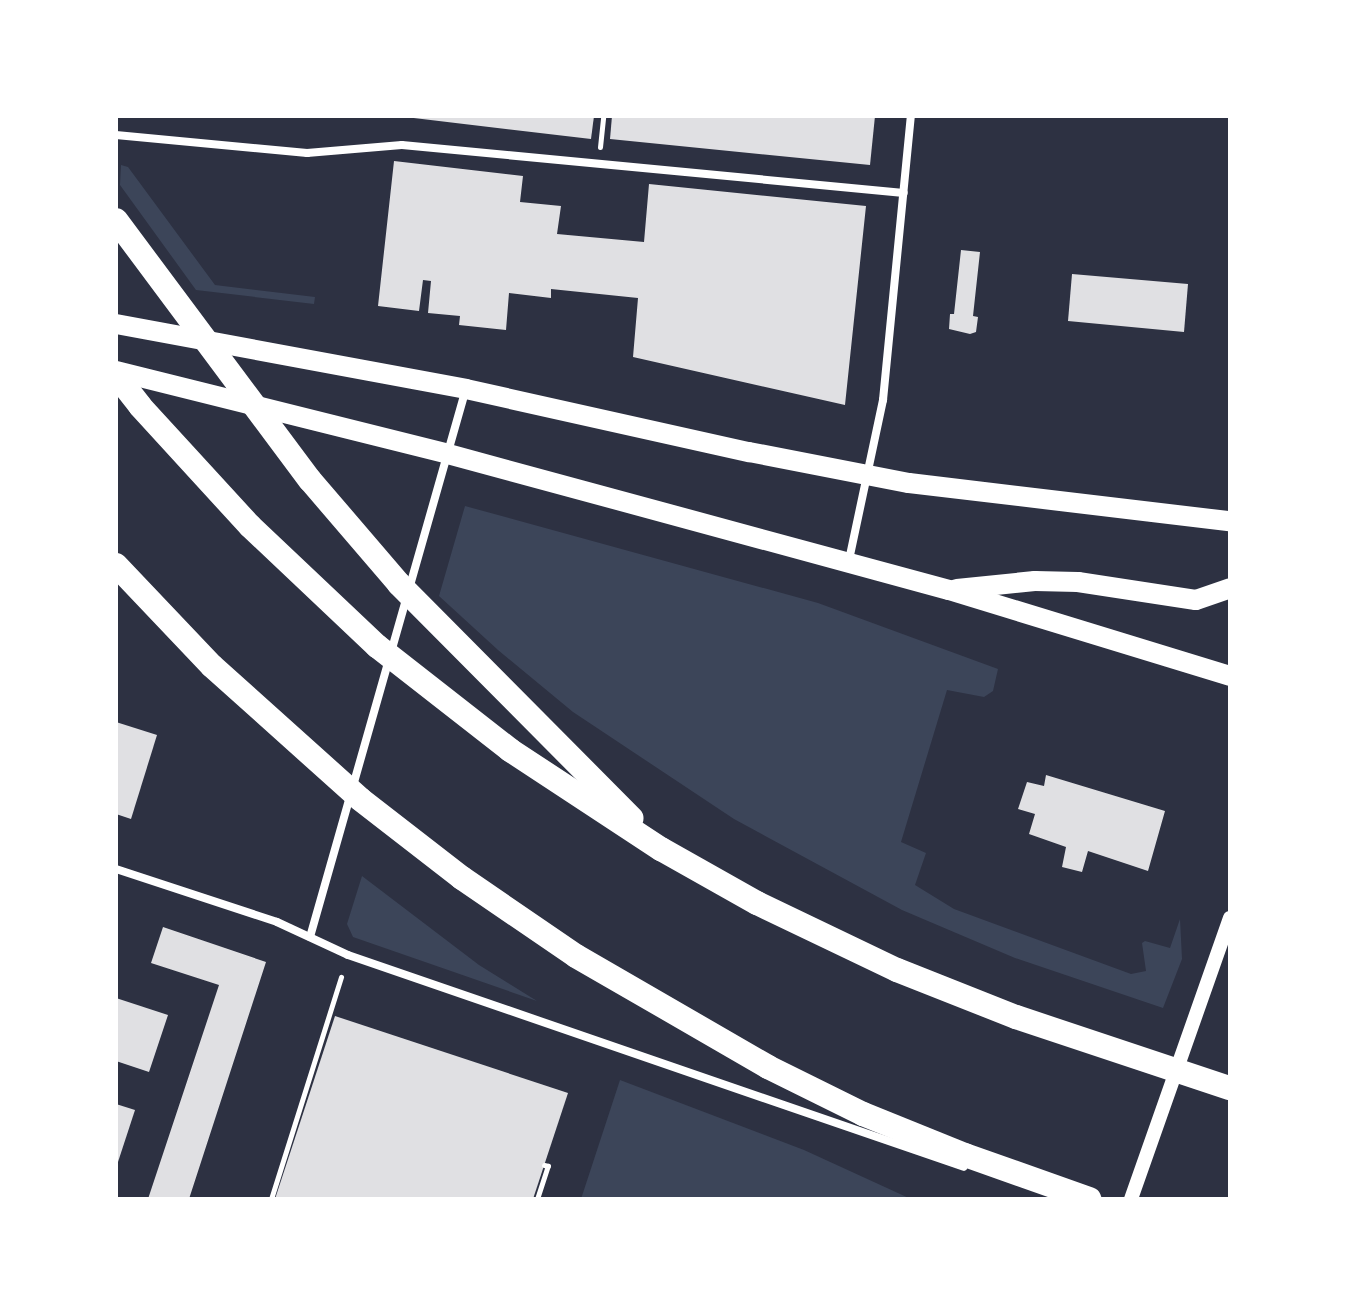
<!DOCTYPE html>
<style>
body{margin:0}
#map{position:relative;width:1346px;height:1315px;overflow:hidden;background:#2d3142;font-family:"Asap Condensed",sans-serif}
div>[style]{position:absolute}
.green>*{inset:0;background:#3c4559}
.building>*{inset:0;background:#e0e0e3}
.path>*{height:5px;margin:-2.5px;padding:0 2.5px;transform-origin:2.5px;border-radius:2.5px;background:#fff}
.minor>*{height:8px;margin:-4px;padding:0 4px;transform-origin:4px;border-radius:4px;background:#fff}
.tertiary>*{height:14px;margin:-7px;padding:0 7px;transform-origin:7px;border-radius:7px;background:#fff}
.primary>*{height:20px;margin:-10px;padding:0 10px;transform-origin:10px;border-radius:10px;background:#fff}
.motorway>*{height:24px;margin:-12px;padding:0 12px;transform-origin:12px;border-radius:12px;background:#fff}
span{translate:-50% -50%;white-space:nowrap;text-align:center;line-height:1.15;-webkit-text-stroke:6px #fff;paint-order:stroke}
.frame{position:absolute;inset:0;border:118px solid #fff;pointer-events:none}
</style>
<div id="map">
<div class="green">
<div style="clip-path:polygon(121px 165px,128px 167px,215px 285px,315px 297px,314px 304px,196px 290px,120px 185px)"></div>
<div style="clip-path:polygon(465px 506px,818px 603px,998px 669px,993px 691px,984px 697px,947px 690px,901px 842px,926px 853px,915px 885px,954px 909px,1131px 974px,1146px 971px,1142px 943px,1145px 941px,1170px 948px,1180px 919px,1182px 959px,1163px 1008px,1015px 958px,902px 910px,734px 819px,573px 712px,498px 650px,439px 596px)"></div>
<div style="clip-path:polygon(362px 876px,479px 965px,537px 1001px,353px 937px,347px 924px)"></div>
<div style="clip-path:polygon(620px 1080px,804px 1150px,911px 1199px,581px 1199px)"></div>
</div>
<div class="building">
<div style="clip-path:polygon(397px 116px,594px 116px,591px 139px)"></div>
<div style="clip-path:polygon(612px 116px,875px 116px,870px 165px,610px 139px)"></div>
<div style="clip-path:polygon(394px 161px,523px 176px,520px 202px,561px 206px,557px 234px,644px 242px,649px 184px,866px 206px,845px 405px,633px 357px,638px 298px,551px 289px,551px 298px,509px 293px,506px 330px,459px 325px,460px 316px,428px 313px,431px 281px,423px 280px,419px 311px,378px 306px)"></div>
<div style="clip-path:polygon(961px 250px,980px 252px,973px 316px,978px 317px,976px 332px,970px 334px,949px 329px,950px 314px,954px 314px)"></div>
<div style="clip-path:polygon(1072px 274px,1188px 284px,1184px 332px,1068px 321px)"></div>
<div style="clip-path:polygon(116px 722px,157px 735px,131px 819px,116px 814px)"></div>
<div style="clip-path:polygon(1046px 775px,1165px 811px,1148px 871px,1088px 851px,1082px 872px,1062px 867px,1066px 847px,1029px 834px,1035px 814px,1018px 809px,1027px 782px,1044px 786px)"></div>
<div style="clip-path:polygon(163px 927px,266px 962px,189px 1199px,148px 1199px,219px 985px,151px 963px)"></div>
<div style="clip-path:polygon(116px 998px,168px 1015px,149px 1072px,116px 1061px)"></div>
<div style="clip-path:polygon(335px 1016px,568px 1093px,533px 1199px,275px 1199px)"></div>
<div style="clip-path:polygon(116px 1104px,135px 1110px,117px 1165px,116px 1165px)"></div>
</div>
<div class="path">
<div style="left:600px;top:147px;width:31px;rotate:-84deg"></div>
<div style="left:271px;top:1199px;width:233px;rotate:-72.5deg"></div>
<div style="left:537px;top:1199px;width:35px;rotate:-72deg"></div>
<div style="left:548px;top:1166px;width:4px;rotate:-166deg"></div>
</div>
<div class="minor">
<div style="left:116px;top:135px;width:192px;rotate:5.4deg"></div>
<div style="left:307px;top:153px;width:95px;rotate:-4.8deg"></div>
<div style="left:402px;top:145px;width:504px;rotate:5.46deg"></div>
<div style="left:849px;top:560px;width:164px;rotate:-78deg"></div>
<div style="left:883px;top:400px;width:285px;rotate:-84.4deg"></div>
<div style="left:116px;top:869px;width:169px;rotate:18.2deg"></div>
<div style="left:277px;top:922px;width:78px;rotate:24.9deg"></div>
<div style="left:348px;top:955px;width:651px;rotate:18.99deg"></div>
<div style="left:310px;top:937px;width:567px;rotate:-74.12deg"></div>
</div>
<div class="tertiary">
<div style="left:1131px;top:1199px;width:298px;rotate:-70.6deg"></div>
</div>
<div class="primary">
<div style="left:116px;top:324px;width:356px;rotate:10.5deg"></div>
<div style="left:466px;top:389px;width:290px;rotate:12.6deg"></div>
<div style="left:749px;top:452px;width:163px;rotate:11deg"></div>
<div style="left:909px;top:483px;width:323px;rotate:6.8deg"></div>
<div style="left:116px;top:371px;width:342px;rotate:14deg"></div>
<div style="left:448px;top:454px;width:519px;rotate:15.19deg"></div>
<div style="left:949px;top:590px;width:294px;rotate:17deg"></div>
<div style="left:957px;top:589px;width:78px;rotate:-5.9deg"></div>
<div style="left:1035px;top:581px;width:43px;rotate:1.3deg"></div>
<div style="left:1078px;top:582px;width:119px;rotate:8.7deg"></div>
<div style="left:1196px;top:600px;width:36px;rotate:-19deg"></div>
</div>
<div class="motorway">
<div style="left:116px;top:220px;width:324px;rotate:53.3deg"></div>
<div style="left:310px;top:480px;width:137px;rotate:49.4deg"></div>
<div style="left:399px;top:584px;width:330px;rotate:45.2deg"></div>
<div style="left:116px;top:375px;width:39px;rotate:52deg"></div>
<div style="left:140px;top:406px;width:163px;rotate:47.5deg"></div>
<div style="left:250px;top:526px;width:175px;rotate:43.4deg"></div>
<div style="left:377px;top:646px;width:169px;rotate:38deg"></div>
<div style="left:510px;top:750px;width:181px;rotate:33.3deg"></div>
<div style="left:661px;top:849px;width:110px;rotate:29.4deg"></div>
<div style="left:757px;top:903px;width:155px;rotate:25.6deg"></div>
<div style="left:897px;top:970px;width:128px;rotate:21.6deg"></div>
<div style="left:1016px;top:1017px;width:225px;rotate:18.4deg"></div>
<div style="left:116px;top:565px;width:139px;rotate:46.5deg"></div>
<div style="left:212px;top:666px;width:199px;rotate:41.9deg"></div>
<div style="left:360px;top:799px;width:129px;rotate:37.8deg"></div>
<div style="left:462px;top:878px;width:138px;rotate:34.4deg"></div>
<div style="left:576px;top:956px;width:222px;rotate:30deg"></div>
<div style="left:768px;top:1067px;width:106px;rotate:26.3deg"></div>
<div style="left:863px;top:1114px;width:110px;rotate:21.9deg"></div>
<div style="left:965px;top:1155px;width:132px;rotate:19.5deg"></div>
</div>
<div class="frame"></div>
</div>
